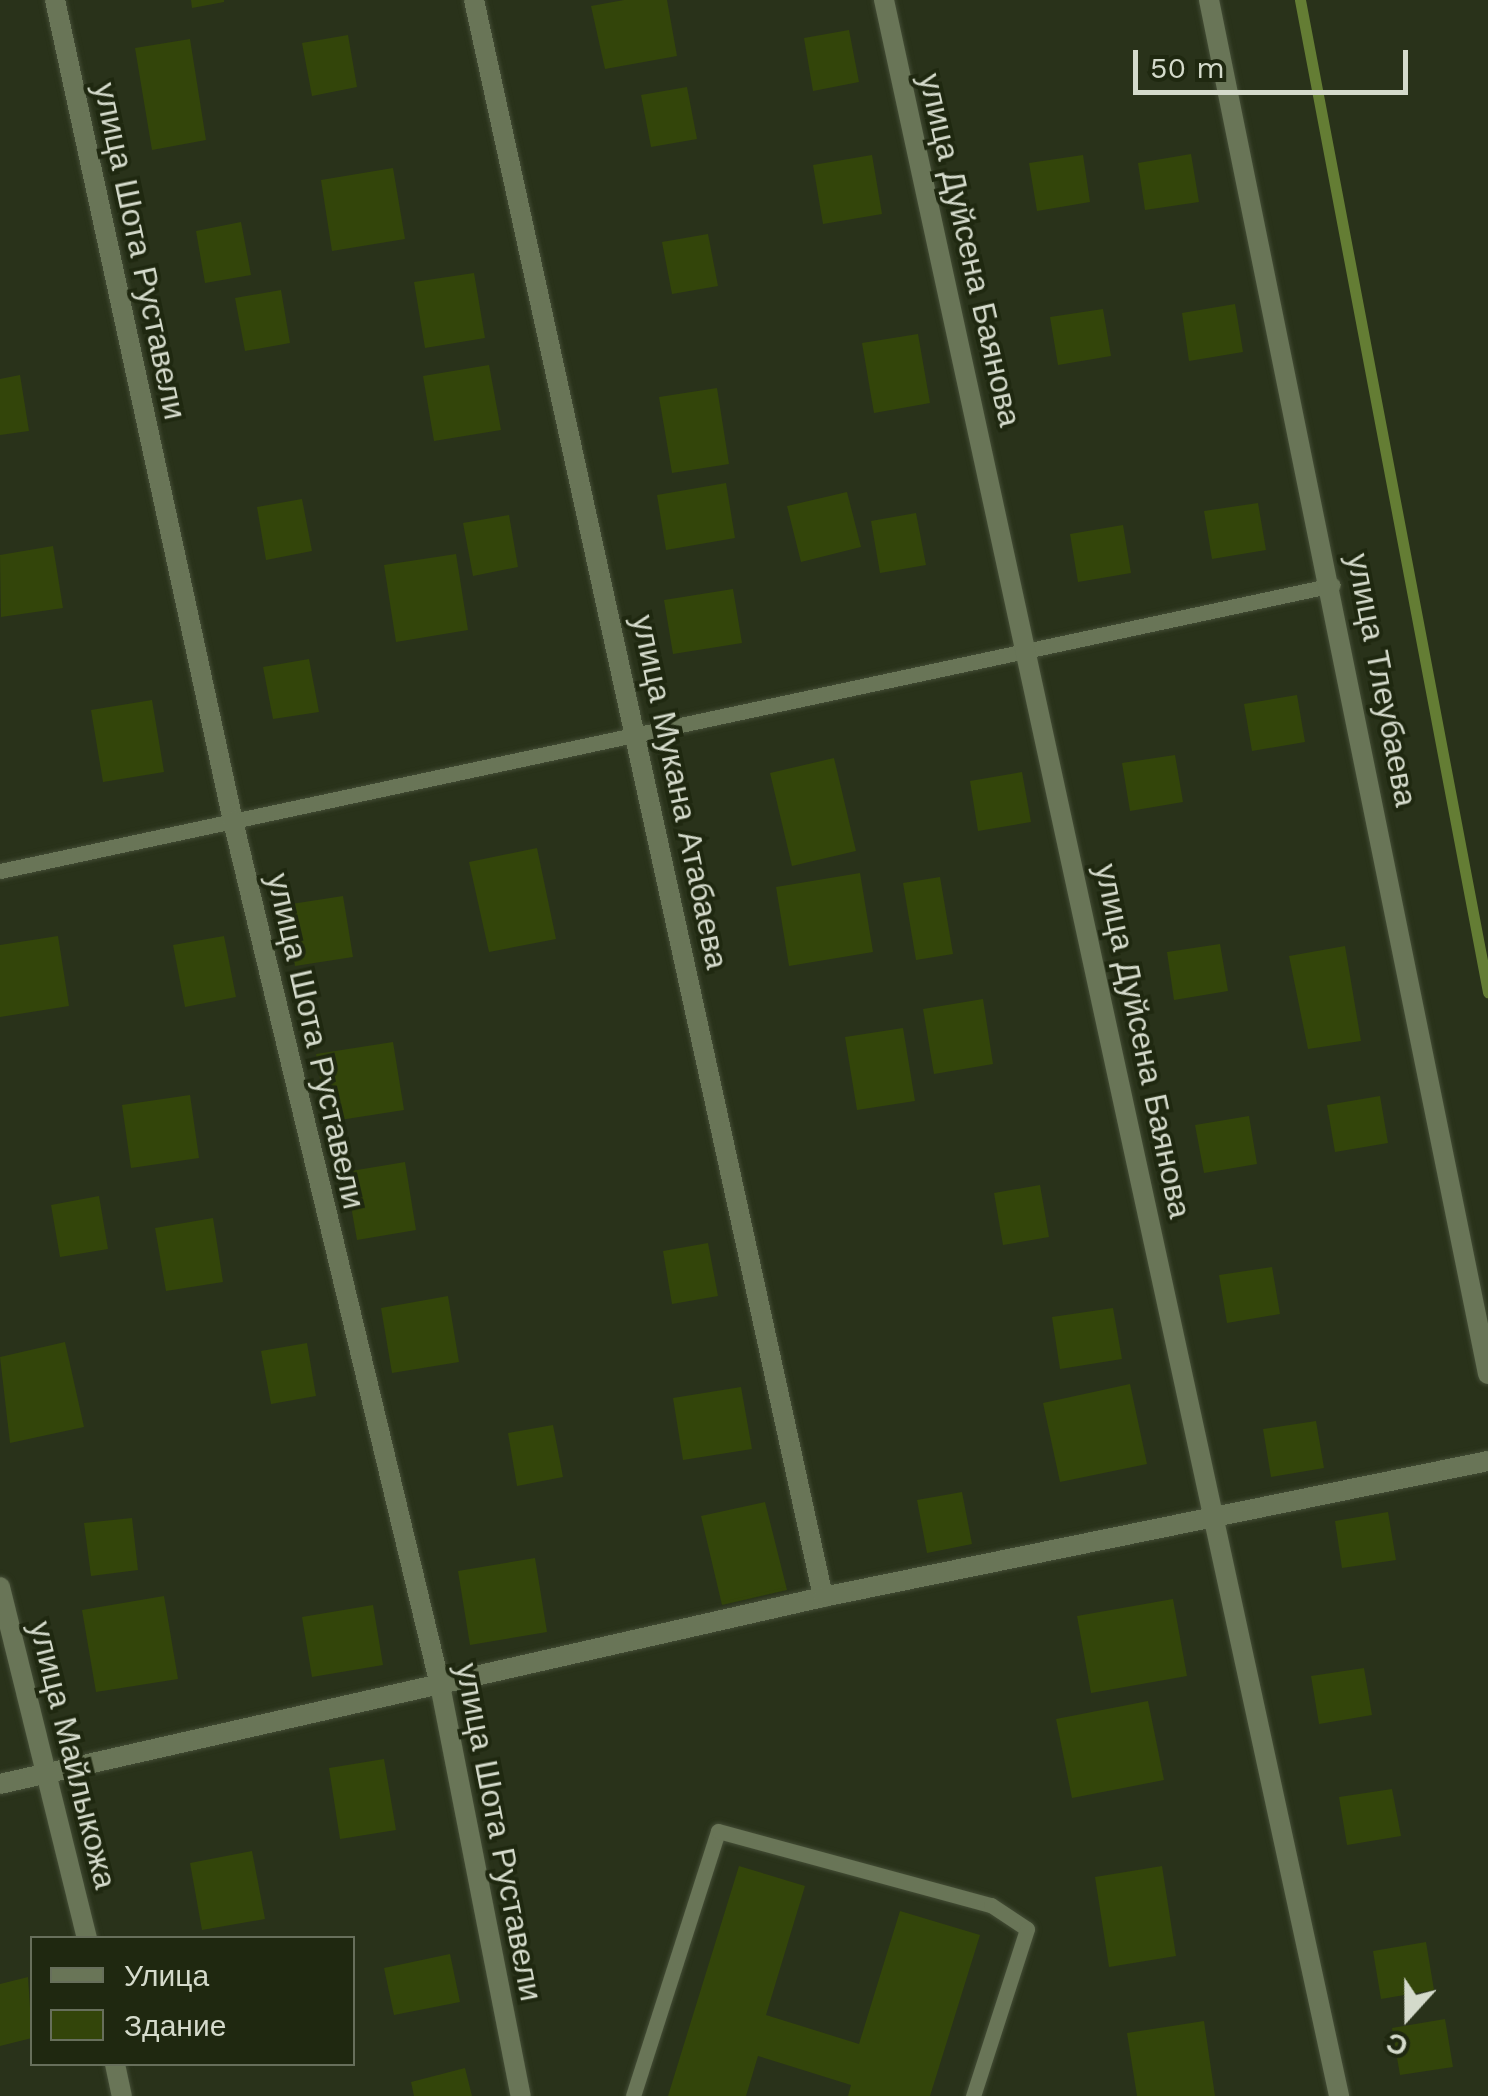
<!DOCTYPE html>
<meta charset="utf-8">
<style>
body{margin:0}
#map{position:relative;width:1488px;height:2096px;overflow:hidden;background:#29321a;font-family:"Work Sans",sans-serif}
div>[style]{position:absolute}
.stream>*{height:11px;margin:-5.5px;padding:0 5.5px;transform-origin:5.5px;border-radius:5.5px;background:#647d34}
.building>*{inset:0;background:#33450a}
.roads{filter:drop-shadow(0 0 2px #444d36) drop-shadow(0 0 2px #444d36)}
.service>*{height:15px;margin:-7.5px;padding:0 7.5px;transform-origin:7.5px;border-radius:7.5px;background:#697557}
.minor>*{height:20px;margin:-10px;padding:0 10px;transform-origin:10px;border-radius:10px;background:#697557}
span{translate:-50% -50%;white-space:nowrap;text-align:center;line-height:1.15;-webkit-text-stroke:8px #1f2810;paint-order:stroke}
.street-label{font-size:32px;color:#d4dacb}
.legend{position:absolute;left:30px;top:1936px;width:325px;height:130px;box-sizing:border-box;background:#1f2810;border:2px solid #676f5b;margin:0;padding:12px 18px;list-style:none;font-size:30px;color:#d4dacb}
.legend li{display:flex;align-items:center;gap:20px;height:50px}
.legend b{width:50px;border:2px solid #676f5b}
.north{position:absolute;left:1358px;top:1966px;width:100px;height:100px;-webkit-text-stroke:8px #1f2810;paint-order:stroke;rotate:201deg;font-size:28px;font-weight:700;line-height:40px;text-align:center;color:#d4dacb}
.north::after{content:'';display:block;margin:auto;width:35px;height:45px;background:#d4dacb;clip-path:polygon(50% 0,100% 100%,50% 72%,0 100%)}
.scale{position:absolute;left:1133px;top:50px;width:275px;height:45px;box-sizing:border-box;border:5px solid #d4dacb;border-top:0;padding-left:12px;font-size:30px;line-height:35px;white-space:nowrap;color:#d4dacb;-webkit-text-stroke:8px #1f2810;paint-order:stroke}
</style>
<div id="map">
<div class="stream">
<div style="left:1300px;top:0;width:1010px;rotate:79.27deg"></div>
</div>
<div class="building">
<div style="clip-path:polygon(191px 0,224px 0,224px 2px,192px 8px)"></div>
<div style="clip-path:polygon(624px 0,667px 0,677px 56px,605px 69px,591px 6px)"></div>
<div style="clip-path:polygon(849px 30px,859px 82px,813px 91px,804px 38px)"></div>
<div style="clip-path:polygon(348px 35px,357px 87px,312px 96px,302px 43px)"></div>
<div style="clip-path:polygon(190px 39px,206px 140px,152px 150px,135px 48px)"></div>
<div style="clip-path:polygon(687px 87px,697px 139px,651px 147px,641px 95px)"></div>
<div style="clip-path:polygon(1191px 154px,1199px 202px,1145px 210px,1138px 163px)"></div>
<div style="clip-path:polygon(872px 155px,882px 214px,823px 224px,813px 165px)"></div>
<div style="clip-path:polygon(1083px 155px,1090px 202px,1037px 211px,1029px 163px)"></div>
<div style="clip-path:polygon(393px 168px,405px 239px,332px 251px,321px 180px)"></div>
<div style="clip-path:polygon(241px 222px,251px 275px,205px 283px,196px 231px)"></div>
<div style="clip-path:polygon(708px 234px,718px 286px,672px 294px,662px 242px)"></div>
<div style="clip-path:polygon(474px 273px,485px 338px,425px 348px,414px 282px)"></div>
<div style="clip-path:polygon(281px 290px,290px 343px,245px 351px,235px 298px)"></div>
<div style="clip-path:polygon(1235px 304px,1243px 352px,1189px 361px,1182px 313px)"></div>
<div style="clip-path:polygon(1103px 309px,1111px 356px,1058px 365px,1050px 317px)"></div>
<div style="clip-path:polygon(918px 334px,930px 403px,874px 413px,862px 343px)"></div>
<div style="clip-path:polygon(489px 365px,501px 430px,434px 441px,423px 376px)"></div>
<div style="clip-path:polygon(20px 375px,29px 431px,0 435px,0 379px)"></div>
<div style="clip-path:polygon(717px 388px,729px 464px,672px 473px,659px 397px)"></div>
<div style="clip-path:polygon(726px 483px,735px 538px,666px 550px,657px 495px)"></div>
<div style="clip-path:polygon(847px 492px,861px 547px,801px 562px,787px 506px)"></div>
<div style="clip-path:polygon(302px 499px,312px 551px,266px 560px,257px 507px)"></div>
<div style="clip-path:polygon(1258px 503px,1266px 550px,1212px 559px,1204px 511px)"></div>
<div style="clip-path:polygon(916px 513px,926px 565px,880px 573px,871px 521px)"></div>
<div style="clip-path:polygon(509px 515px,518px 567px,473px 576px,463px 523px)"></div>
<div style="clip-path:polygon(1123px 525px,1131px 573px,1078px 582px,1070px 534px)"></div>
<div style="clip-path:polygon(53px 546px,63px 608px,1px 617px,0 555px)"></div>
<div style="clip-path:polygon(456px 554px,468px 630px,396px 642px,384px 565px)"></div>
<div style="clip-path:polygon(733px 589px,742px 643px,673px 654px,664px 600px)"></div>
<div style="clip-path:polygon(309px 659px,319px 712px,273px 719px,263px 667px)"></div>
<div style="clip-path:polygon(1297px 695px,1305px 742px,1252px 751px,1244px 704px)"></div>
<div style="clip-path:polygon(152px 700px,164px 772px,103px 782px,91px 710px)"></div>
<div style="clip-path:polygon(1175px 755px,1183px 802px,1130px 811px,1122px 763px)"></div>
<div style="clip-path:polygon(834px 758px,856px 851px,792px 866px,770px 773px)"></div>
<div style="clip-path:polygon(1022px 772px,1031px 822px,978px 831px,970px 781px)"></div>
<div style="clip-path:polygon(537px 848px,556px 939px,489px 952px,469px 862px)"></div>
<div style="clip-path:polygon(860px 873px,873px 952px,789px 966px,776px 887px)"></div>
<div style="clip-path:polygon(940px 877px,953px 954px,916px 960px,903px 883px)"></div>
<div style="clip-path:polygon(343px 896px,353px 957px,295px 966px,285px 905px)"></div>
<div style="clip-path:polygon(58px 936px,69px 1006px,0 1017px,0 945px)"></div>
<div style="clip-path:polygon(224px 936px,236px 997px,185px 1007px,173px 945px)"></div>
<div style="clip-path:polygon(1220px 944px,1228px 991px,1174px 1000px,1167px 952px)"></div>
<div style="clip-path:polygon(1345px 946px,1361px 1041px,1308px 1049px,1289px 956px)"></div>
<div style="clip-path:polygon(983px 999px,993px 1064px,934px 1074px,923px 1009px)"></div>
<div style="clip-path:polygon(903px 1028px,915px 1101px,857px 1110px,845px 1037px)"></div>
<div style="clip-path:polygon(393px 1042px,404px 1110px,327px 1122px,316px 1054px)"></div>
<div style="clip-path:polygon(190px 1095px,199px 1158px,131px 1168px,122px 1105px)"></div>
<div style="clip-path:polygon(1380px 1096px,1388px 1143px,1335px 1152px,1327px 1105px)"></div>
<div style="clip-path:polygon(1249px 1116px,1257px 1164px,1204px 1173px,1195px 1125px)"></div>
<div style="clip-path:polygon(405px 1162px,416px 1230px,357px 1240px,345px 1172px)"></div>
<div style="clip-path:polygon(1040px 1185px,1049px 1237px,1003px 1245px,994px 1193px)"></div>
<div style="clip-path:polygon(99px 1196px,108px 1249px,60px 1257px,51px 1205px)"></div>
<div style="clip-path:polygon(213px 1218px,223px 1282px,166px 1291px,155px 1228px)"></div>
<div style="clip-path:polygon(708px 1243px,718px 1296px,672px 1304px,663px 1251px)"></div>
<div style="clip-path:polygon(1272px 1267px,1280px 1314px,1227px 1323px,1219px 1275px)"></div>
<div style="clip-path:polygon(448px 1296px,459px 1362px,392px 1373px,381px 1308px)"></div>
<div style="clip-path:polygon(1113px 1308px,1122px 1359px,1060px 1369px,1052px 1317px)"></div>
<div style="clip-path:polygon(65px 1342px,84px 1427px,10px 1443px,0 1357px)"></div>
<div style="clip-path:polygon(307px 1343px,316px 1396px,271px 1404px,261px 1351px)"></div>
<div style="clip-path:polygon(1130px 1384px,1147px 1464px,1060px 1482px,1043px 1403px)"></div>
<div style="clip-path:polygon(741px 1387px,752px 1449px,683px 1460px,673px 1398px)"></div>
<div style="clip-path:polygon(1316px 1421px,1324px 1468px,1271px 1477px,1263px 1429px)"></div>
<div style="clip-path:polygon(553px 1425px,563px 1477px,517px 1486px,508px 1433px)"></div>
<div style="clip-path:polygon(962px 1492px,972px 1544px,927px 1553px,917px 1500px)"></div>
<div style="clip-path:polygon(765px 1502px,787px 1590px,722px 1605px,701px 1516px)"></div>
<div style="clip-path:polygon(1388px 1512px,1396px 1560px,1342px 1568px,1335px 1521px)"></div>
<div style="clip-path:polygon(132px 1518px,138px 1570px,91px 1576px,84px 1523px)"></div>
<div style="clip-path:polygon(535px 1558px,547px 1632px,470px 1645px,458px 1571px)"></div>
<div style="clip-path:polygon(164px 1596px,178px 1679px,96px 1692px,82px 1610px)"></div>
<div style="clip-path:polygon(1173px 1599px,1187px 1676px,1091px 1693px,1077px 1616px)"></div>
<div style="clip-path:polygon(373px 1605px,383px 1665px,312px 1677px,302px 1617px)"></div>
<div style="clip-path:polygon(1364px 1668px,1372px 1715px,1319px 1724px,1311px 1676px)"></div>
<div style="clip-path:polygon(1148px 1701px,1164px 1780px,1072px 1798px,1056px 1719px)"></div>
<div style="clip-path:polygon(384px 1759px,396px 1830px,340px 1839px,329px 1768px)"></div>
<div style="clip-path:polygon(1392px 1789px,1401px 1836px,1347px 1845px,1339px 1797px)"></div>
<div style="clip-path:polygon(252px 1851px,265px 1919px,202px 1930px,190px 1863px)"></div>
<div style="clip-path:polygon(739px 1866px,805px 1886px,766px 2015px,859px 2044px,900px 1911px,980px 1935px,930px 2096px,848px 2096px,851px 2085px,758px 2056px,746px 2096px,668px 2096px)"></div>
<div style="clip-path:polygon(1162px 1866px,1176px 1956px,1109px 1967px,1095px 1877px)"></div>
<div style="clip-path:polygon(1426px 1942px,1434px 1990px,1381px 1999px,1373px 1951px)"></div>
<div style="clip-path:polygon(450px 1954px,460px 2002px,394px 2015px,384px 1968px)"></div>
<div style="clip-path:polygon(28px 1977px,32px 2038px,0 2046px,0 1984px)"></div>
<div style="clip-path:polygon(1445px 2019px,1453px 2067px,1400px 2075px,1392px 2028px)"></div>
<div style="clip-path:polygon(1204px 2021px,1215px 2096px,1137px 2096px,1127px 2033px)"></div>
<div style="clip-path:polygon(465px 2068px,472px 2096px,414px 2096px,411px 2082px)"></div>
</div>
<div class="roads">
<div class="service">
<div style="left:0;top:871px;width:1363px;rotate:-12.11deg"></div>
<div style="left:633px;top:2096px;width:278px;rotate:-72.2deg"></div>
<div style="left:718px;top:1831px;width:283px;rotate:15.2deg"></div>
<div style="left:991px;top:1905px;width:43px;rotate:33.7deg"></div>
<div style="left:1027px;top:1929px;width:176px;rotate:107.9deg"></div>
</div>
<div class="minor">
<div style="left:55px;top:0;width:840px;rotate:77.77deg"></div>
<div style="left:233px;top:821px;width:888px;rotate:76.53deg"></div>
<div style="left:440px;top:1685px;width:419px;rotate:78.9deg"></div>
<div style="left:474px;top:0;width:1635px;rotate:77.67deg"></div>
<div style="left:884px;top:0;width:2145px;rotate:77.75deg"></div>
<div style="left:1209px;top:0;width:1402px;rotate:78.52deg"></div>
<div style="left:0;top:1587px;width:362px;rotate:76.1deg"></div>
<div style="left:0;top:1784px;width:844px;rotate:-12.8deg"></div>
<div style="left:823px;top:1597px;width:679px;rotate:-11.56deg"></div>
<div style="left:115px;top:2064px;width:33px;rotate:78deg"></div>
</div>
</div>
<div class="street-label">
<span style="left:970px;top:250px;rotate:77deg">улица Дуйсена Баянова</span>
<span style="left:140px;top:251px;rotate:78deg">улица Шота Руставели</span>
<span style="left:1382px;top:680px;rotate:79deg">улица Тлеубаева</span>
<span style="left:680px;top:792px;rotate:78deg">улица Мукана Атабаева</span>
<span style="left:316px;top:1041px;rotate:77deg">улица Шота Руставели</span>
<span style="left:1143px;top:1041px;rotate:78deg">улица Дуйсена Баянова</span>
<span style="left:73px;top:1755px;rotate:76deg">улица Майлыкожа</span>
<span style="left:499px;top:1832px;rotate:79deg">улица Шота Руставели</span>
</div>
<ul class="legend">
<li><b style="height:12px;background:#697557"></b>Улица</li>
<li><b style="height:28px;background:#33450a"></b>Здание</li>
</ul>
<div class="north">С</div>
<div class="scale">50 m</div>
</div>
